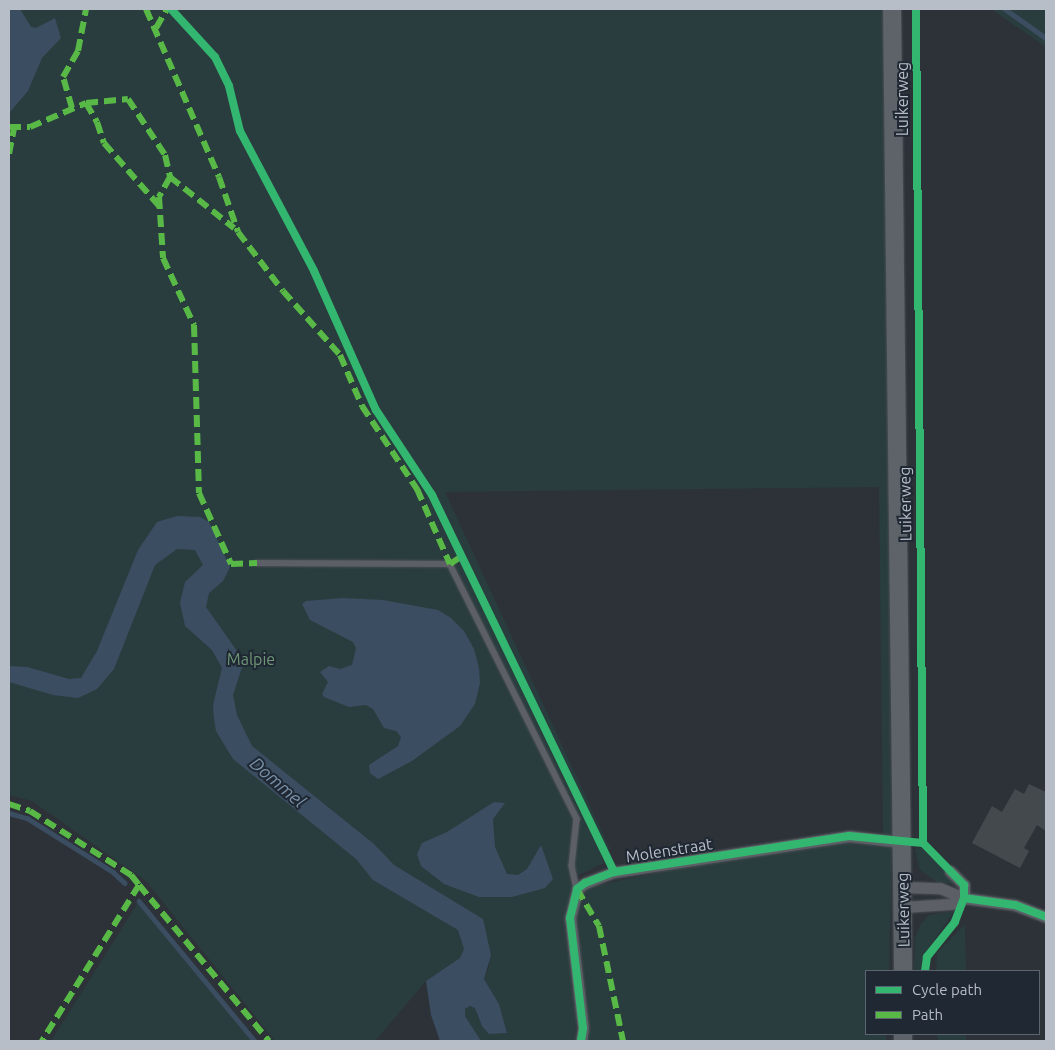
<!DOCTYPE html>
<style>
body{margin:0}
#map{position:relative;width:1055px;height:1050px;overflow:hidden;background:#2c3238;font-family:Ubuntu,sans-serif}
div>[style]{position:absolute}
.green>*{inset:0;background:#2a3d3e}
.water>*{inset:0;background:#3b4d61}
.stream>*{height:4.5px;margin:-2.25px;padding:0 2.25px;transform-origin:2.25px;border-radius:2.25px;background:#3b4d61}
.building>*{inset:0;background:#44494e}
.roads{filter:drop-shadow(0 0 1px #4a4e53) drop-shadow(0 0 1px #4a4e53)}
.lane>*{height:5.5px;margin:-2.75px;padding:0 2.75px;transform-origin:2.75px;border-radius:2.75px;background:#5c6066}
.street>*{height:11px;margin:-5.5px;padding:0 5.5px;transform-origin:5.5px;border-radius:5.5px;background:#5c6066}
.primary>*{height:18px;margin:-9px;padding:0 9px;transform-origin:9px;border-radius:9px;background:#5d6368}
.quiet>*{height:6px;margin-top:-3px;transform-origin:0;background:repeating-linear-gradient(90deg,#58b947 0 12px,transparent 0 18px)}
.cycleway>*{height:8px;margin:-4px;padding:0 4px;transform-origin:4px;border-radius:4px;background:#33b770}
span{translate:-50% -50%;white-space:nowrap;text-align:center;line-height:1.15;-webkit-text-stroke:4px #1f2833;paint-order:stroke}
.street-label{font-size:16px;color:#b7bec8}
.park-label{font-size:16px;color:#6f9777}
.water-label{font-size:18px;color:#7990a9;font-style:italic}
.frame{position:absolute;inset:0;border:10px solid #b7bec8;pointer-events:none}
.legend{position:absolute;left:865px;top:970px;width:175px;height:65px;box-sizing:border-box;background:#1f2833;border:1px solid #5c646f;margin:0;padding:6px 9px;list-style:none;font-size:15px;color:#b7bec8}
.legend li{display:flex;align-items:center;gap:10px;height:25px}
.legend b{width:25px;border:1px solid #5c646f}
</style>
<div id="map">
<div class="green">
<div style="clip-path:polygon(9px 9px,885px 9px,891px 835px,883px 834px,879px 487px,445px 492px,610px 849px,601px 855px,604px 863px,570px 879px,572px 888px,566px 926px,577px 1007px,575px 1041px,481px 1041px,465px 1016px,465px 1009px,470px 1006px,475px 1007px,478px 1017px,507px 1033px,499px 1004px,484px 979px,489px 967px,489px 942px,426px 981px,375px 1041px,275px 1041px,146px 881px,32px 801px,9px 795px)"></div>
<div style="clip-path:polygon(991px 9px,1046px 9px,1046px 47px)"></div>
<div style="clip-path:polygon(851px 841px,892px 847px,889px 971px,866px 971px,866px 1034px,886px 1034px,886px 1041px,584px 1041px,574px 929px,578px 902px,584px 891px,594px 886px,728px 858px)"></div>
<div style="clip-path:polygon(921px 848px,952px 877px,955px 884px,937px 882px,920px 870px,915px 849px)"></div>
<div style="clip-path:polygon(139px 901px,255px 1041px,51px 1041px)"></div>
<div style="clip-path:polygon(954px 911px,924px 955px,922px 971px,914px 971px,915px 938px,920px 925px,929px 915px)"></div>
<div style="clip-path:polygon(965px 924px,966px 971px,936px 971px,937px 953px)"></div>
<div style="clip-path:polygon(937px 1034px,966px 1034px,966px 1041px,938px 1041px)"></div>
</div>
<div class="water">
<div style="clip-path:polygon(9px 9px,20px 9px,31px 27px,36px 28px,55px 18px,61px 38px,42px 58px,28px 91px,9px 113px)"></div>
<div style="clip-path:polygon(177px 516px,200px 517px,209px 522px,230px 567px,223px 581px,209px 593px,206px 607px,244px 661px,233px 695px,237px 715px,252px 746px,374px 844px,394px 865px,483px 919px,491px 955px,484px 979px,499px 1004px,507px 1033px,489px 1034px,482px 1026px,475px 1008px,470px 1006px,465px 1009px,465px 1016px,481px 1041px,440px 1041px,431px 1015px,426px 981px,460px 958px,464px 949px,458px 930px,373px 880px,356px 859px,233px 759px,216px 731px,214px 719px,213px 705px,222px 668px,212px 650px,185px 626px,180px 603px,185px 582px,203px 565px,195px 550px,177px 549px,155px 565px,114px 669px,97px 689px,78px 698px,53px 695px,9px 682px,9px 666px,27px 667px,69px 679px,81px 678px,97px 651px,138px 550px,157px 522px)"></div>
<div style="clip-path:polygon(343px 598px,383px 600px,438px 610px,451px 618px,464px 631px,474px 649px,479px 668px,480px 683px,475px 704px,460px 726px,412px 761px,378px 779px,370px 773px,369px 765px,398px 746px,401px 737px,396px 731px,384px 728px,373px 709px,366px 705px,349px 707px,324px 697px,322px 694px,328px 682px,320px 672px,329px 666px,340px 669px,352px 665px,356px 648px,353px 642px,310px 620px,302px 604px,306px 601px)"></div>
<div style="clip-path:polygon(494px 802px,505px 803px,493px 819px,495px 847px,507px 874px,518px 875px,527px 869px,541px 845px,553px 879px,545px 888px,512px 897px,479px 897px,444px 884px,421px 866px,417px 854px,422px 843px,447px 832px)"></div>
</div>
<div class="stream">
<div style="left:1005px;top:9px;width:50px;rotate:35.3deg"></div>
<div style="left:9px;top:813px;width:19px;rotate:16deg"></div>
<div style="left:27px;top:818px;width:102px;rotate:32.1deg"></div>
<div style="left:113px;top:872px;width:16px;rotate:43deg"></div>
<div style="left:139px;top:901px;width:182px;rotate:50.4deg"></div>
</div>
<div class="building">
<div style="clip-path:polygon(1029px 784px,1046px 792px,1046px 831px,1037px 825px,1024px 848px,1029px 851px,1020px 868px,972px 843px,992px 806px,1002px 812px,1015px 789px,1024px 794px)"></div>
</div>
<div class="roads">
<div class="lane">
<div style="left:257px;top:563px;width:193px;rotate:0.3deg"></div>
<div style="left:450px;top:564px;width:285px;rotate:63.5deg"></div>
<div style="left:577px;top:819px;width:47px;rotate:96.1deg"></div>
<div style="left:572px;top:866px;width:24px;rotate:78deg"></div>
</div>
<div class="street">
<div style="left:950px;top:871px;width:20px;rotate:45deg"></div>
<div style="left:964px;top:885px;width:13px;rotate:90deg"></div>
<div style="left:902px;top:887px;width:38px;rotate:2deg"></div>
<div style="left:940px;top:888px;width:26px;rotate:23deg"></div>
<div style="left:964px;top:898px;width:51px;rotate:7.8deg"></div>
<div style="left:1015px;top:905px;width:33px;rotate:21deg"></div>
<div style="left:903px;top:907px;width:48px;rotate:-3.6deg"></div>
<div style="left:951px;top:904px;width:14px;rotate:-25deg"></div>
<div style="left:581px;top:1041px;width:13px;rotate:-81deg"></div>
<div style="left:583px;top:1028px;width:111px;rotate:-96.7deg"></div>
<div style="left:570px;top:918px;width:30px;rotate:-76deg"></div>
<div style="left:577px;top:889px;width:10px;rotate:-37deg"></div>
<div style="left:585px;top:883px;width:31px;rotate:-21deg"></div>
<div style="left:614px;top:872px;width:238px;rotate:-8.7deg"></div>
<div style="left:849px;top:836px;width:53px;rotate:6.5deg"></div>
</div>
<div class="primary">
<div style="left:892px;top:9px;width:962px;rotate:89.34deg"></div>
<div style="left:903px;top:1034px;width:7px;rotate:90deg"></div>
</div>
</div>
<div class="quiet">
<div style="left:146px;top:9px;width:183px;rotate:66.5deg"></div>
<div style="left:219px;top:177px;width:58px;rotate:70.9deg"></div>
<div style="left:238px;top:232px;width:74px;rotate:52.7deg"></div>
<div style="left:283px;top:291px;width:86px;rotate:48.3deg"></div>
<div style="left:340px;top:355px;width:56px;rotate:66.7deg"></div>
<div style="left:362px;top:406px;width:100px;rotate:56.5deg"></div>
<div style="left:417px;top:489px;width:82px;rotate:66.3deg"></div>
<div style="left:450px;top:564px;width:14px;rotate:-34deg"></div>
<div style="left:156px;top:28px;width:22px;rotate:-60deg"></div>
<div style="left:86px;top:103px;width:22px;rotate:60deg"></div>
<div style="left:97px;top:122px;width:22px;rotate:72deg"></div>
<div style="left:104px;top:143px;width:85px;rotate:48.8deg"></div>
<div style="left:72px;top:108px;width:32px;rotate:-106deg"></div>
<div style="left:63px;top:77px;width:30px;rotate:-60deg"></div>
<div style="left:78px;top:51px;width:43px;rotate:-79.2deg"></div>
<div style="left:9px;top:127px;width:21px"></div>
<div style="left:30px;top:127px;width:61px;rotate:-23.2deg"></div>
<div style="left:86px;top:103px;width:42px;rotate:-5.4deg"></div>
<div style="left:128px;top:99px;width:67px;rotate:56.5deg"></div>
<div style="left:165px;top:155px;width:23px;rotate:77deg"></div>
<div style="left:170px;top:177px;width:23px;rotate:119deg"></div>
<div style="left:159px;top:197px;width:61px;rotate:86.2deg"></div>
<div style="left:163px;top:258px;width:74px;rotate:65.2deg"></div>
<div style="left:194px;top:325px;width:168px;rotate:88.3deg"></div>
<div style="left:199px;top:493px;width:78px;rotate:65.7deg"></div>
<div style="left:231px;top:564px;width:26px;rotate:-2deg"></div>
<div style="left:9px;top:154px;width:25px;rotate:-79deg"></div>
<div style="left:170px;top:177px;width:82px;rotate:38.6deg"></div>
<div style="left:9px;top:804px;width:22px;rotate:18deg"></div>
<div style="left:30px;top:811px;width:120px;rotate:32.4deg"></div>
<div style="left:131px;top:875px;width:13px;rotate:51deg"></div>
<div style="left:139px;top:885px;width:184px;rotate:121.9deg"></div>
<div style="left:139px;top:885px;width:203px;rotate:50.2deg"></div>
<div style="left:577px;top:889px;width:43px;rotate:59.3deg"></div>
<div style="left:599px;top:926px;width:117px;rotate:78.2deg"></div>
</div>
<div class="cycleway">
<div style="left:171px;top:9px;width:65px;rotate:47.5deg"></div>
<div style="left:215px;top:57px;width:32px;rotate:64deg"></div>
<div style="left:229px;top:86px;width:46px;rotate:76.3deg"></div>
<div style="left:240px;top:131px;width:158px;rotate:62.1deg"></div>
<div style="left:314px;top:271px;width:152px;rotate:66deg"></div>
<div style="left:376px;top:410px;width:102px;rotate:56.6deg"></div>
<div style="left:432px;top:495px;width:419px;rotate:64.2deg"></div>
<div style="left:916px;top:9px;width:834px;rotate:89.52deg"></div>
<div style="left:923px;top:843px;width:59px;rotate:45.7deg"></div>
<div style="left:964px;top:885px;width:13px;rotate:90deg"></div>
<div style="left:964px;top:898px;width:26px;rotate:111deg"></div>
<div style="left:955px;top:922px;width:45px;rotate:128.7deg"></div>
<div style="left:927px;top:957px;width:14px;rotate:98deg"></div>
<div style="left:964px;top:898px;width:51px;rotate:7.8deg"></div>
<div style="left:1015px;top:905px;width:33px;rotate:21deg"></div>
<div style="left:581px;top:1041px;width:13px;rotate:-81deg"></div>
<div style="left:583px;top:1028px;width:111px;rotate:-96.7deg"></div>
<div style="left:570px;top:918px;width:30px;rotate:-76deg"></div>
<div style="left:577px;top:889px;width:10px;rotate:-37deg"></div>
<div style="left:585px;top:883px;width:31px;rotate:-21deg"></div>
<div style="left:614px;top:872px;width:238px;rotate:-8.7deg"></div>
<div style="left:849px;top:836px;width:74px;rotate:5.4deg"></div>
</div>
<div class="street-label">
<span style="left:902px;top:99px;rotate:-90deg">Luikerweg</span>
<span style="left:905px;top:504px;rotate:-91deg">Luikerweg</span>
<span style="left:669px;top:850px;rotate:-9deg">Molenstraat</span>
<span style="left:903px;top:910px;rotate:-91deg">Luikerweg</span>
</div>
<div class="park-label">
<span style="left:251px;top:659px">Malpie</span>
</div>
<div class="water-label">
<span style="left:278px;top:782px;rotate:41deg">Dommel</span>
</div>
<div class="frame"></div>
<ul class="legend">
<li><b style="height:6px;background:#33b770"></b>Cycle path</li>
<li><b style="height:6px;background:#58b947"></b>Path</li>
</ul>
</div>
